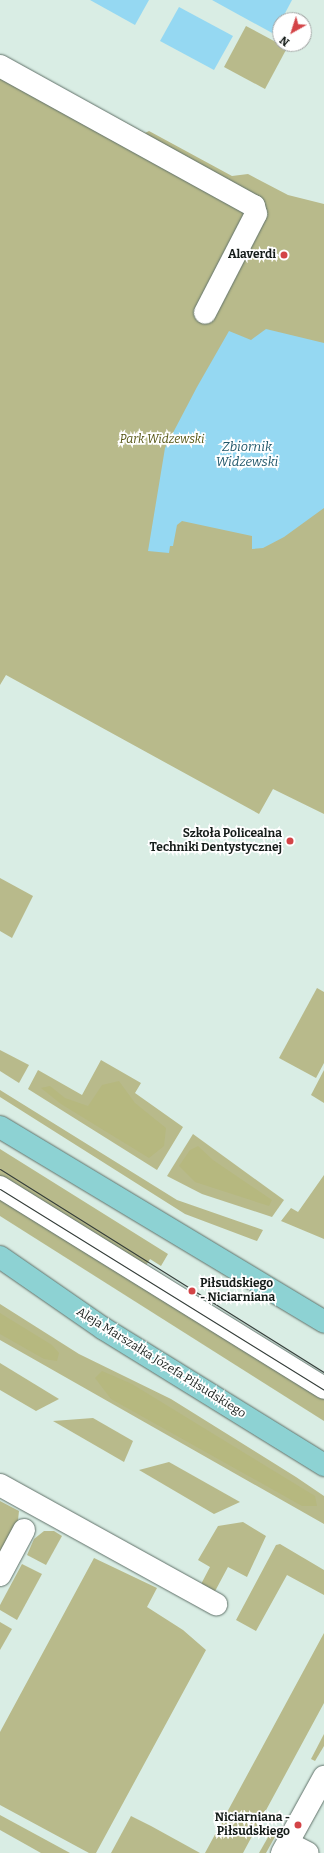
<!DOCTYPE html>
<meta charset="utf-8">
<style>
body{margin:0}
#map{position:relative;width:324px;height:1853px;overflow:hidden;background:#d9ede4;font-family:Bitter,serif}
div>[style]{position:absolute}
.green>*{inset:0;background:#b8ba8b}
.forest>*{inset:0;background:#b6b87f}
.water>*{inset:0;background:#95d8f2}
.roads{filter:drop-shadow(0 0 1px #607169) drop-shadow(0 0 1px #607169)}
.minor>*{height:22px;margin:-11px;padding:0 11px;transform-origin:11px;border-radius:11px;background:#fff}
.major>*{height:22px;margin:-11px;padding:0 11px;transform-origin:11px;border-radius:11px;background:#8dd2d3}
.tram>*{height:1px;margin:-0.5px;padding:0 0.5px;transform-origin:0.5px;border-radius:0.5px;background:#333c38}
.dots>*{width:11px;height:11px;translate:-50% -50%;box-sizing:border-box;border:2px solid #fff;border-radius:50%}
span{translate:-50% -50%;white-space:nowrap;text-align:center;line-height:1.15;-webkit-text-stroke:3.5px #fff;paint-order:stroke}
.poi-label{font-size:12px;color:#151c19;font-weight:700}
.right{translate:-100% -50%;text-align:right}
.left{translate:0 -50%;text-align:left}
.park-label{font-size:12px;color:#565614;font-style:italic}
.street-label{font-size:12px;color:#151c19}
.water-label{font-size:13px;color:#22586b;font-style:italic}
.north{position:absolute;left:272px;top:12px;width:40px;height:40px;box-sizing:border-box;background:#fff;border:1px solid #a1a4a3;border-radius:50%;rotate:219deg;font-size:11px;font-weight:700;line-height:16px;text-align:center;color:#151c19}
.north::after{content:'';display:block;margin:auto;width:14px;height:18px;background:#d34447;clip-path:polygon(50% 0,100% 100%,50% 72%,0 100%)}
</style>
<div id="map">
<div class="green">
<div style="clip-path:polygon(246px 26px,287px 48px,265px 89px,224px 67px)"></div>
<div style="clip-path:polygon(0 55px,145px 133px,149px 131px,232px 176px,248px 174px,288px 195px,324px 204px,324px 814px,273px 789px,259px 814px,6px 675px,0 685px)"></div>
<div style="clip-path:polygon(0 878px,33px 896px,12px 938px,0 931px)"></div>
<div style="clip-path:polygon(317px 988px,324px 992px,324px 1063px,316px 1078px,279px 1058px)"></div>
<div style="clip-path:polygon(0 1050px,29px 1065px,19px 1083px,0 1071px)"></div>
<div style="clip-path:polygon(101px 1060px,141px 1083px,135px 1093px,183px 1127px,157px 1170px,28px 1089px,38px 1070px,82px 1095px)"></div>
<div style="clip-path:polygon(324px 1070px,324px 1103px,311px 1095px)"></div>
<div style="clip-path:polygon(0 1090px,177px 1200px,263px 1230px,257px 1241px,185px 1214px,0 1097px)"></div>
<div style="clip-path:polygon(193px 1134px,284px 1200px,272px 1217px,202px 1194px,167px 1176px)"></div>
<div style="clip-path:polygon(0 1149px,168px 1254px,161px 1266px,150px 1259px,145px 1267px,0 1177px)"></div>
<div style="clip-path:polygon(324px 1175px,324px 1239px,281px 1221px,291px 1208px,298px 1212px)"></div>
<div style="clip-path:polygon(0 1196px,324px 1396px,324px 1421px,0 1216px)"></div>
<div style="clip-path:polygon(0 1304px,79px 1354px,171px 1399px,296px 1477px,324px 1496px,324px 1524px,0 1340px)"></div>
<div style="clip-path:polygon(0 1363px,59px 1399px,36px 1411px,0 1390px)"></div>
<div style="clip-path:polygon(93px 1418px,133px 1441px,124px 1462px,53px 1421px)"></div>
<div style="clip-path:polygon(169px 1462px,240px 1502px,214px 1514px,139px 1470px)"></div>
<div style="clip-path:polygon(0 1501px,19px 1511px,18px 1520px,0 1555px)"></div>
<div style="clip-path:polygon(243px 1522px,266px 1536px,247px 1577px,228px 1567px,213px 1595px,199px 1588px,210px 1567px,198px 1560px,218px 1526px)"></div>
<div style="clip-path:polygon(44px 1531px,54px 1531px,62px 1536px,46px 1565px,27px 1555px,34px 1539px)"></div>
<div style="clip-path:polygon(280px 1544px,324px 1570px,324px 1595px,287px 1575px,256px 1631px,236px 1620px,276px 1545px)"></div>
<div style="clip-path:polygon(94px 1558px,157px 1588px,147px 1607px,183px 1630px,206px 1650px,96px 1853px,89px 1853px,0 1805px,0 1732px)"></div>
<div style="clip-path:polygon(22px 1564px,42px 1574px,17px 1620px,0 1610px,0 1605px)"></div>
<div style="clip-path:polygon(0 1622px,12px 1629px,0 1650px)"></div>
<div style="clip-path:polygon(324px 1633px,324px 1703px,258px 1825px,243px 1853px,205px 1853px)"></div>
<div style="clip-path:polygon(324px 1734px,324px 1746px,315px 1761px,311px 1759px)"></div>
<div style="clip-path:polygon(0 1815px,70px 1853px,41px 1853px,0 1830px)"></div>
<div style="clip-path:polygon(131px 1816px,151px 1826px,200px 1853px,111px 1853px)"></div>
<div style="clip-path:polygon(271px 1832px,276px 1835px,266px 1853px,259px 1853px)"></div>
</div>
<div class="forest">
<div style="clip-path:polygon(119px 1081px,135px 1103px,166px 1128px,164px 1146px,149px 1158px,61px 1104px,41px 1088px,50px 1086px,65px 1098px,88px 1106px,102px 1085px)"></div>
<div style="clip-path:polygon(198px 1146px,213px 1160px,272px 1200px,269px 1206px,195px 1182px,179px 1166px,190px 1150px)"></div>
<div style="clip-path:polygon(0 1313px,52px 1345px,59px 1353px,57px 1361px,44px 1359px,0 1334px)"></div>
<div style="clip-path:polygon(102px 1371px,132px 1384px,315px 1496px,317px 1506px,302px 1506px,111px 1399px,95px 1378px)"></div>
</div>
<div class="water">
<div style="clip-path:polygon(90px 0,149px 0,135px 25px)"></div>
<div style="clip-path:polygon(212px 0,292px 0,274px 34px)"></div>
<div style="clip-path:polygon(179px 7px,233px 36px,214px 70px,160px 41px)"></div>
<div style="clip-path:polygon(266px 329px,324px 343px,324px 508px,284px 537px,263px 548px,252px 549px,252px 536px,182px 521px,177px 525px,173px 546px,170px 546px,169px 553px,148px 551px,165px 448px,197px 387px,229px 331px,251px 340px)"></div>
</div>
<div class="roads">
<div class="minor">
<div style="left:0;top:66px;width:290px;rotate:28.9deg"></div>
<div style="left:254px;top:206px;width:8px;rotate:76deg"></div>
<div style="left:256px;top:214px;width:111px;rotate:117.3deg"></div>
<div style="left:0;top:1187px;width:381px;rotate:31.8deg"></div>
<div style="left:0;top:1485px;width:247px;rotate:28.9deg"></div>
<div style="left:0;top:1575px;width:51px;rotate:-61.9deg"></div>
<div style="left:288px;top:1843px;width:22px;rotate:27deg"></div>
<div style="left:282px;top:1853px;width:87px;rotate:-61.1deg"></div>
</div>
<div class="major">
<div style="left:0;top:1127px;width:378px;rotate:31deg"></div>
<div style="left:0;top:1257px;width:126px;rotate:34.7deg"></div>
<div style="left:104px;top:1329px;width:259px;rotate:31.7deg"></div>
</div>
</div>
<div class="tram">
<div style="left:0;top:1169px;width:382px;rotate:32.1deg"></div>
<div style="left:0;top:1189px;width:381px;rotate:31.8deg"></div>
</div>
<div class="dots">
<div style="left:284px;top:255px;background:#d34447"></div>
<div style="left:290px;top:841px;background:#d34447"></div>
<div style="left:192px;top:1291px;background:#d34447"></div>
<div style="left:298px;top:1825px;background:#d34447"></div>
</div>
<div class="poi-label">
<span class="right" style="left:276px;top:255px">Alaverdi</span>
<span class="right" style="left:282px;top:841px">Szkoła Policealna<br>Techniki Dentystycznej</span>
<span class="left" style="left:200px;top:1291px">Piłsudskiego<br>- Niciarniana</span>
<span class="right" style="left:290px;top:1825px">Niciarniana -<br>Piłsudskiego</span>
</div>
<div class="park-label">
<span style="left:162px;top:440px">Park Widzewski</span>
</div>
<div class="street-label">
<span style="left:161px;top:1363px;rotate:32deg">Aleja Marszałka Józefa Piłsudskiego</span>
</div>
<div class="water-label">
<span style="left:247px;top:455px">Zbiornik<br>Widzewski</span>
</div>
<div class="north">N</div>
</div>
